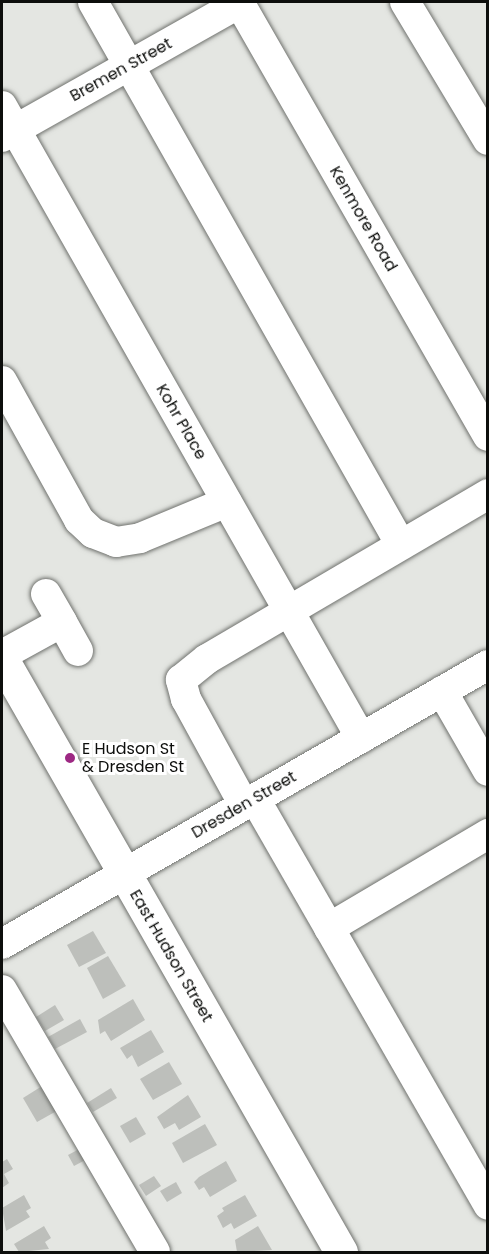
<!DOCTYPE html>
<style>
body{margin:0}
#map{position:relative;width:489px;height:1254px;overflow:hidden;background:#e4e6e2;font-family:Poppins,sans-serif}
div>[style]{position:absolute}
.building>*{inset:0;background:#bdbfbb}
.roads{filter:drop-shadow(0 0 2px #70726e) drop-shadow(0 0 2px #70726e)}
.minor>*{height:30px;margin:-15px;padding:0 15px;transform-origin:15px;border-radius:15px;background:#fff}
.major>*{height:33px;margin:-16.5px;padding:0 16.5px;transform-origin:16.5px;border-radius:16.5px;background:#fff}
.dots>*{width:16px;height:16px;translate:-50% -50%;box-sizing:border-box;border:3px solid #fff;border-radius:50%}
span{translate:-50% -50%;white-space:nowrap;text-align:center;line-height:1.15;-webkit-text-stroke:6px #fff;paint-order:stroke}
.street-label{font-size:16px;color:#0d0e0c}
.poi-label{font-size:16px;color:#0d0e0c}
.left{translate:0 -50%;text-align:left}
.frame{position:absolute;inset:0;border:3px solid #0d0e0c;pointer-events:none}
</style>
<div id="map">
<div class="building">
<div style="clip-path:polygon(93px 931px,106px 953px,79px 967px,67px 945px)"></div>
<div style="clip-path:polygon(108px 956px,126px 986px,103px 999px,87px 968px)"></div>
<div style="clip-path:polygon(133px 999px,145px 1020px,111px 1041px,105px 1031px,100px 1034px,98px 1020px)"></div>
<div style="clip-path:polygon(55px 1005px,64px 1020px,45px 1031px,36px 1017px)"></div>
<div style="clip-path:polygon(80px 1019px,87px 1032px,55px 1049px,48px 1037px)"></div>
<div style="clip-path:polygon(151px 1030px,164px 1052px,138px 1067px,132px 1055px,127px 1059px,120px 1048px)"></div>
<div style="clip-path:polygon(169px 1062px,182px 1084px,153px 1100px,140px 1079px)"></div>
<div style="clip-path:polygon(47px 1083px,62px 1108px,37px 1122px,23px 1098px)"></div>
<div style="clip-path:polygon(111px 1088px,117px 1098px,93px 1112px,87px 1103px)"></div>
<div style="clip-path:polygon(188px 1095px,201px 1117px,179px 1130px,175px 1123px,164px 1129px,157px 1117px)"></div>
<div style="clip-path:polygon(136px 1117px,146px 1134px,130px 1143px,120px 1126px)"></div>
<div style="clip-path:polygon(205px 1124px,217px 1145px,183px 1163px,172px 1143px)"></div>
<div style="clip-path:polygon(83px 1147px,89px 1158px,74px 1166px,68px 1155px)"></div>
<div style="clip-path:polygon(7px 1159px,13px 1169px,4px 1174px,9px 1183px,2px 1188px,2px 1162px)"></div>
<div style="clip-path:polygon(226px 1161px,237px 1181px,210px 1197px,204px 1187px,199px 1190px,194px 1182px,199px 1177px)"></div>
<div style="clip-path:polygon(154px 1176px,161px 1186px,146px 1196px,139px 1185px)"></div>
<div style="clip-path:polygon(176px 1182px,182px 1193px,167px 1202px,160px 1191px)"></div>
<div style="clip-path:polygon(24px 1195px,31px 1208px,26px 1211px,30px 1217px,6px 1231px,2px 1208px)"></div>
<div style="clip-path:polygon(245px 1195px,257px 1216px,234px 1229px,231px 1223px,223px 1228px,217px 1216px,224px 1211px,222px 1208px)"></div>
<div style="clip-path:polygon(44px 1226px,51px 1238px,45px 1242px,49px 1249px,19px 1252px,14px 1244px)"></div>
<div style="clip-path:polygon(258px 1226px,272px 1250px,237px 1252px,235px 1240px)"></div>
</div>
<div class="roads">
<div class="minor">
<div style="left:93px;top:2px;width:624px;rotate:60.44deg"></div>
<div style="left:239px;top:2px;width:500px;rotate:60.16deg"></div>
<div style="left:405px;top:2px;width:161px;rotate:59deg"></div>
<div style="left:2px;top:106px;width:727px;rotate:60.4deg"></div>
<div style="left:2px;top:137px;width:273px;rotate:-29.4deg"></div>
<div style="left:2px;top:381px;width:159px;rotate:61deg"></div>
<div style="left:79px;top:520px;width:19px;rotate:43deg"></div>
<div style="left:93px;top:533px;width:25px;rotate:21deg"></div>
<div style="left:116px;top:542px;width:24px;rotate:-9deg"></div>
<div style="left:140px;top:538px;width:94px;rotate:-22.5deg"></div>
<div style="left:46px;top:594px;width:32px;rotate:60deg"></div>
<div style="left:2px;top:655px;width:68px;rotate:-28.8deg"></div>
<div style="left:62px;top:622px;width:33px;rotate:61deg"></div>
<div style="left:442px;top:691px;width:92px;rotate:60.1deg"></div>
<div style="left:255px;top:799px;width:468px;rotate:60.1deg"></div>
<div style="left:244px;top:805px;width:121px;rotate:-118.7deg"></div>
<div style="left:186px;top:699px;width:20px;rotate:-105deg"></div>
<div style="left:181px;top:680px;width:33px;rotate:-39deg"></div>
<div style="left:207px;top:659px;width:326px;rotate:-30.4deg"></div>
<div style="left:329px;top:928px;width:185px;rotate:-30.6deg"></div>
<div style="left:2px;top:944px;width:560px;rotate:-29.86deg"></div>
<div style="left:2px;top:990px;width:303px;rotate:59.7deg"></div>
</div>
<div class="major">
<div style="left:2px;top:659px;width:683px;rotate:60.24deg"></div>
</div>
</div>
<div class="dots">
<div style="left:70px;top:758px;background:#9d2883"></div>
</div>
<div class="street-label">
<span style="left:121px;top:70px;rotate:-29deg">Bremen Street</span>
<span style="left:363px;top:219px;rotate:60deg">Kenmore Road</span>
<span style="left:181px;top:422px;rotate:60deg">Kohr Place</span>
<span style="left:244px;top:805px;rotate:-30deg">Dresden Street</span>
<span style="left:171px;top:956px;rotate:60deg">East Hudson Street</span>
</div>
<div class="poi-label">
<span class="left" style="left:82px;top:758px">E Hudson St<br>&amp; Dresden St</span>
</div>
<div class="frame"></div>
</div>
